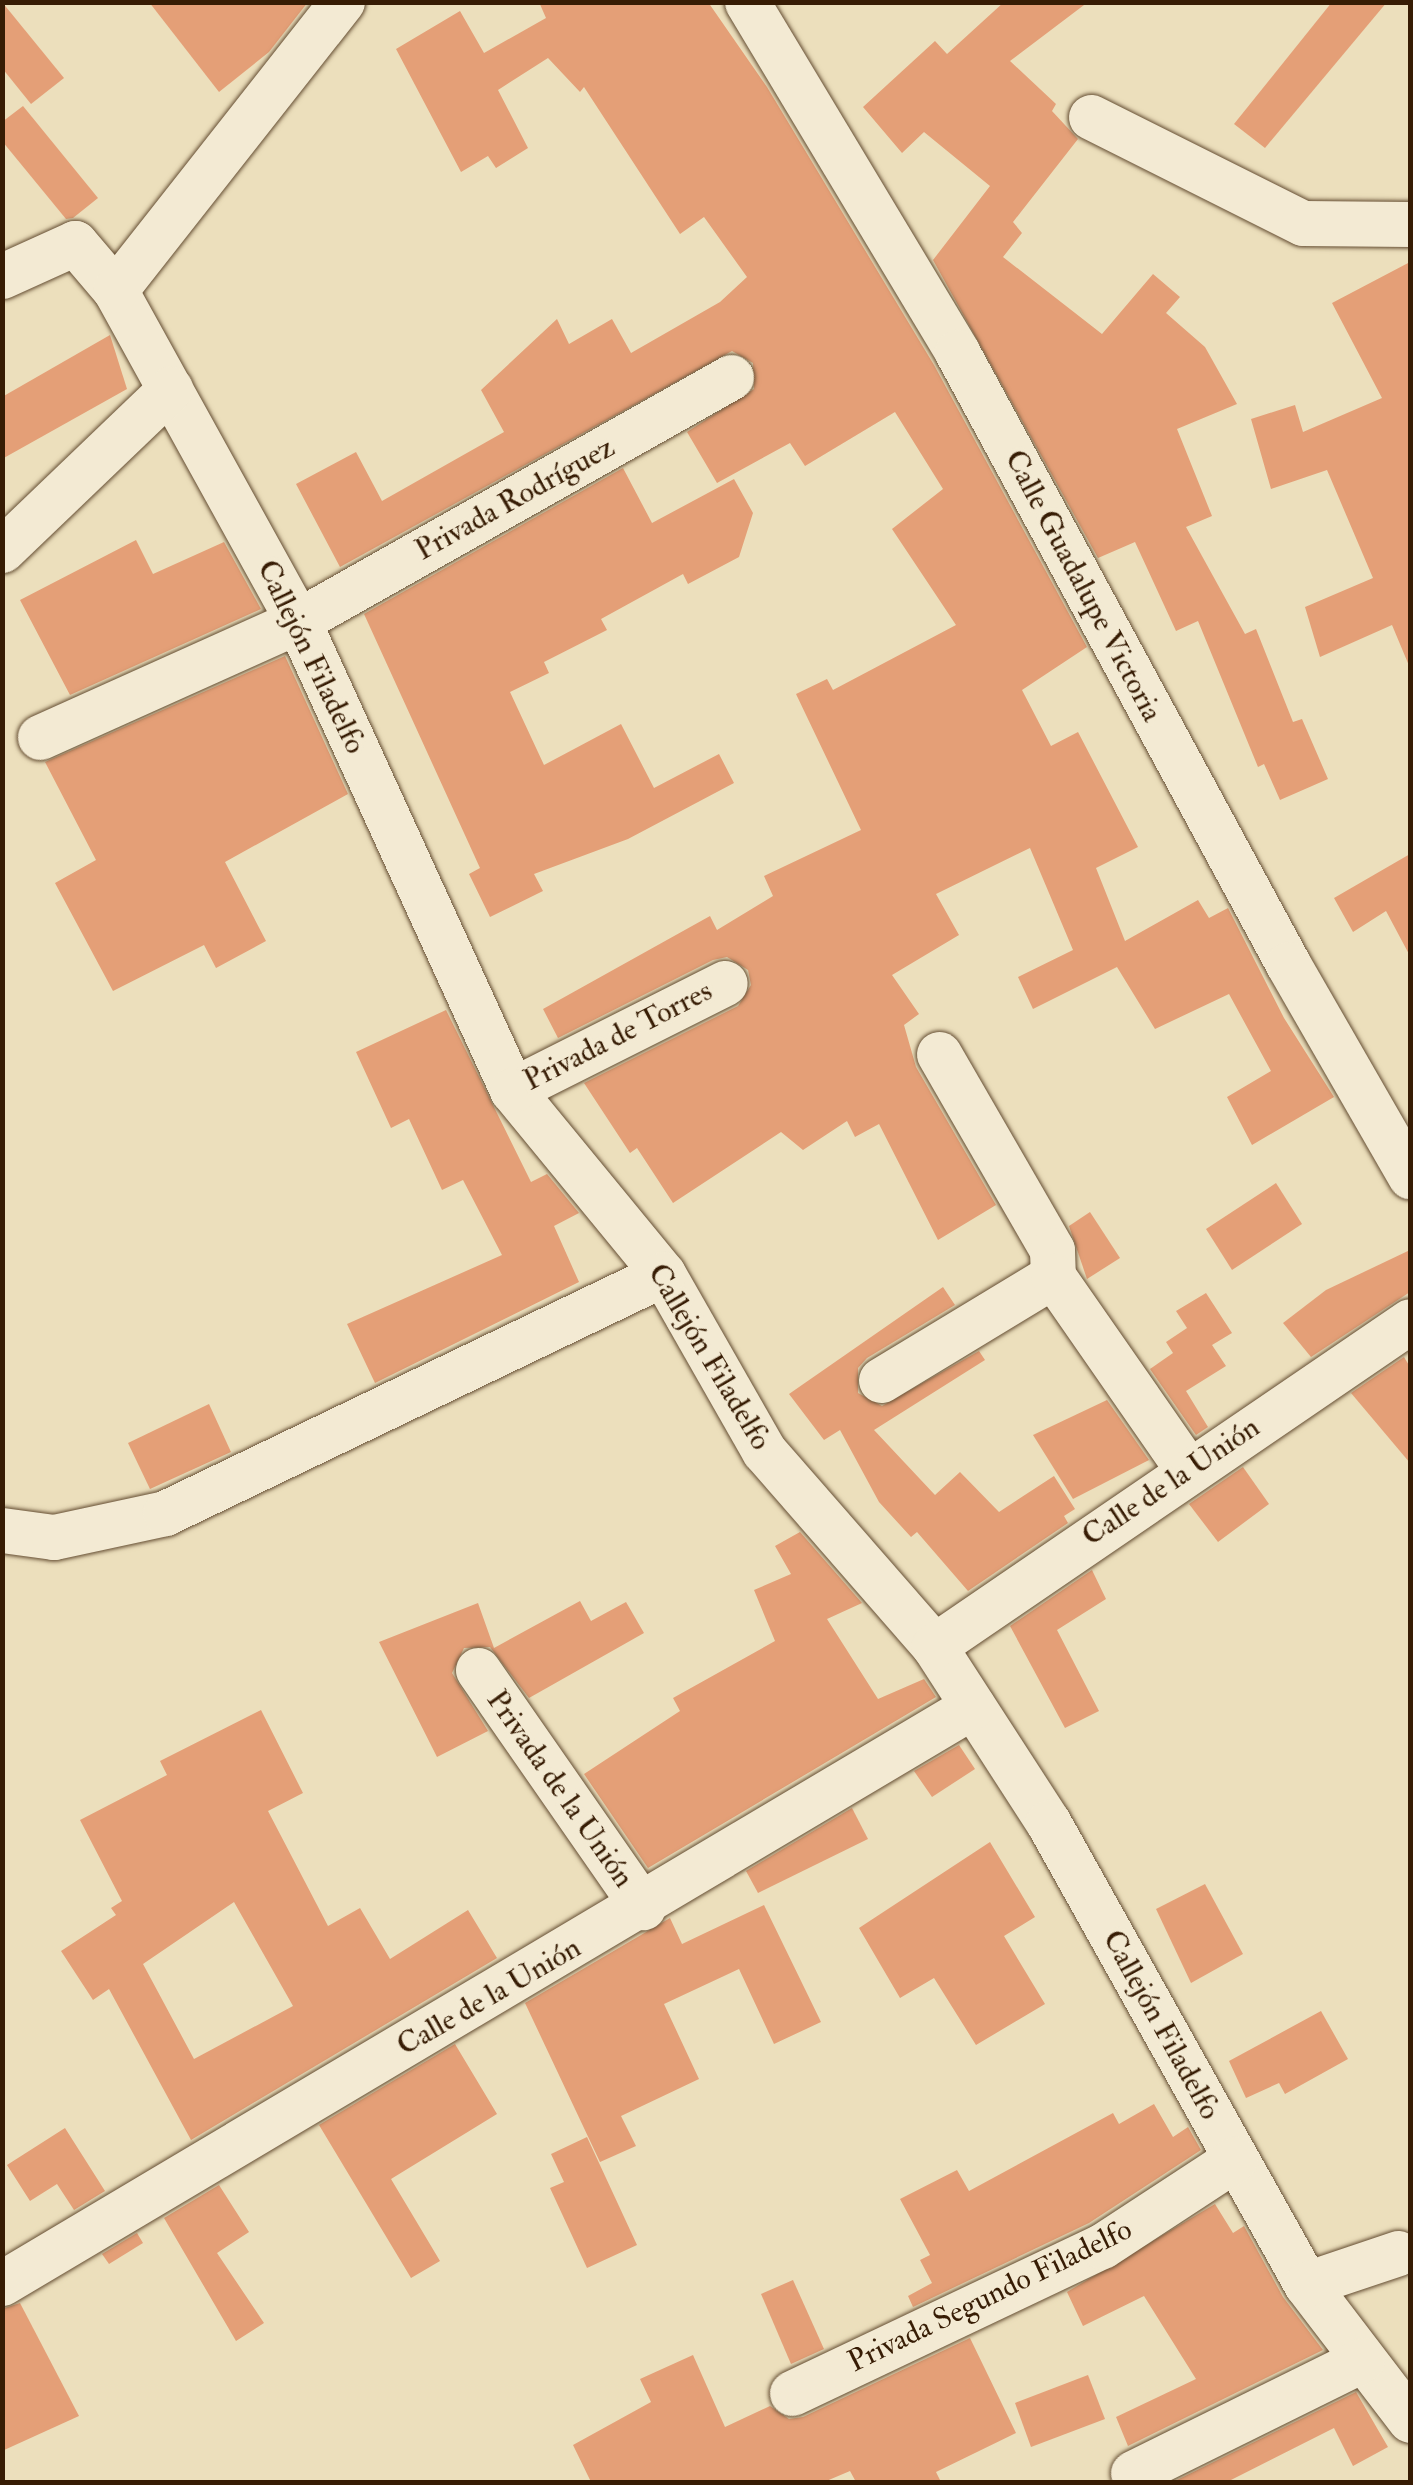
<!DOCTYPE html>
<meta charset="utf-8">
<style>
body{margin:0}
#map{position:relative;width:1413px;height:2485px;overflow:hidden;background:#ecdfbc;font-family:"IM FELL Double Pica",serif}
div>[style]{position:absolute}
.building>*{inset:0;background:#e49f77}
.roads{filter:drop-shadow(0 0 2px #644d32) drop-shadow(0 0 2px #644d32)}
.minor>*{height:45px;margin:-22.5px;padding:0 22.5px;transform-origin:22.5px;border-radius:22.5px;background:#f3ead3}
span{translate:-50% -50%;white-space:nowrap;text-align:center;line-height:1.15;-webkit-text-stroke:8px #f3ead3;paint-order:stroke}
.street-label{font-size:30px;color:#371c04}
.frame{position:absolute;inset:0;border:5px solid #371c04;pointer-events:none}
</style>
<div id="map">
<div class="building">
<div style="clip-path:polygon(2px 2px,64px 78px,31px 104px,2px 68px)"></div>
<div style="clip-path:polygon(149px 2px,308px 2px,269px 52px,219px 92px)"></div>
<div style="clip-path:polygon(539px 2px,708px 2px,767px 87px,934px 365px,1087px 647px,1022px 690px,1051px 746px,1078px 732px,1138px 847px,1096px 868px,1125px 941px,1198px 900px,1209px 918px,1228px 908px,1284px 1018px,1334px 1097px,1252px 1145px,1227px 1097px,1271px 1071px,1229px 994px,1155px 1029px,1117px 967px,1033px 1009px,1018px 977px,1073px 950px,1030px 848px,936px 894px,959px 935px,892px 975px,919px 1014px,904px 1025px,916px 1067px,996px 1205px,938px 1240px,879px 1124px,855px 1137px,847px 1121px,803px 1150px,781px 1132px,673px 1203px,637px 1148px,630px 1153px,584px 1083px,738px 1006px,751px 985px,748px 970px,727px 957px,713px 960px,558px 1038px,543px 1009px,710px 916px,717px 930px,773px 896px,764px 876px,861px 830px,796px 694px,827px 679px,833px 690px,956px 625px,892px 529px,943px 489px,895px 412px,805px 466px,790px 443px,717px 483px,687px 432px,754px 389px,753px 363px,732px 351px,340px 567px,296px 484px,356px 452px,382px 501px,504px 432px,481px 390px,557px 319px,569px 344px,612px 319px,631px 353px,720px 302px,747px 277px,704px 217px,680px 234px,584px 87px,580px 92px,548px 58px,498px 90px,528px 148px,496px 168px,488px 156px,461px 172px,396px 49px,460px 11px,484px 53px,546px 18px)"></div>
<div style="clip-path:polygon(1004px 2px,1088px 2px,1010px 61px,1056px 104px,1052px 111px,1078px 139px,1013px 222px,1022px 233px,1003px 257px,1102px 334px,1153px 274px,1180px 297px,1166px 313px,1205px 347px,1237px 404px,1177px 429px,1212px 516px,1186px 527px,1245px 634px,1256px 629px,1293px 722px,1302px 719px,1328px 779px,1280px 800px,1264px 764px,1258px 767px,1198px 621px,1176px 631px,1135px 542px,1098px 558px,933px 260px,990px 186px,924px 132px,902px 153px,863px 107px,935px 41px,947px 54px)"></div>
<div style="clip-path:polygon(1332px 2px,1387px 2px,1265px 148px,1234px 124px)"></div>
<div style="clip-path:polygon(23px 106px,98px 198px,73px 218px,66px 219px,2px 141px,2px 122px)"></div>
<div style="clip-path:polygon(1410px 262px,1410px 668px,1392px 625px,1320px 657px,1305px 607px,1373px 578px,1327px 470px,1271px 489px,1251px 419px,1295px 405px,1303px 432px,1382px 398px,1332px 303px)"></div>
<div style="clip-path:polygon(110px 335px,127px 389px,2px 459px,2px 397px)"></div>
<div style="clip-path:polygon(623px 468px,652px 523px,734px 479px,753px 513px,739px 557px,688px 584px,683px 574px,601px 619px,607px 630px,544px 662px,549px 673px,510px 692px,544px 765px,621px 724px,654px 788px,719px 754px,734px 783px,628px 839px,534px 874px,543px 891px,490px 917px,469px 874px,480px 868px,364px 614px)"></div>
<div style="clip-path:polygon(136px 540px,153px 574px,224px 542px,261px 609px,70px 695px,20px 600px)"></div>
<div style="clip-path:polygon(285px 656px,348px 794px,225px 862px,266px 941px,216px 968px,204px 945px,113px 991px,55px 883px,96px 860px,45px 762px)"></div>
<div style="clip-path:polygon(1410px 854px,1410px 956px,1386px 911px,1353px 932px,1334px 898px)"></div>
<div style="clip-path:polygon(446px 1010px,531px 1182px,547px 1174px,579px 1213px,554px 1226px,579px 1282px,375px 1383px,347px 1324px,502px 1255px,463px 1180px,442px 1190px,409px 1119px,391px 1128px,356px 1052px)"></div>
<div style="clip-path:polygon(1276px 1183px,1302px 1224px,1232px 1270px,1206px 1229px)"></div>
<div style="clip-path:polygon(1090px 1212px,1120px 1258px,1087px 1279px,1069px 1226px)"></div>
<div style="clip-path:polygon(1410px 1250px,1410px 1292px,1311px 1357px,1283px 1323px,1326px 1290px)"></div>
<div style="clip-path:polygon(943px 1287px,955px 1305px,867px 1358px,858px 1368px,858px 1393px,882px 1406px,979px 1351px,985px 1360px,874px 1430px,935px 1495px,960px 1472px,999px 1512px,1054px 1476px,1075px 1509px,1064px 1516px,1068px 1523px,968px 1591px,917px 1532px,911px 1537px,879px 1502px,840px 1430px,824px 1440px,789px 1394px)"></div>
<div style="clip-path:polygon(1206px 1293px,1232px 1333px,1212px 1345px,1226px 1366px,1186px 1391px,1208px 1427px,1196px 1435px,1150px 1369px,1173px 1353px,1166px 1342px,1187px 1328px,1176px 1311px)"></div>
<div style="clip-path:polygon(1404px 1357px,1410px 1367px,1410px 1463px,1351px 1393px)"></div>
<div style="clip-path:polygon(1107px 1400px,1149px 1460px,1073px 1499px,1033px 1435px)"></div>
<div style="clip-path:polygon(209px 1404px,231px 1452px,150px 1489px,128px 1443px)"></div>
<div style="clip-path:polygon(1243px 1467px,1269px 1504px,1218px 1542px,1189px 1504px)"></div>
<div style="clip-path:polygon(800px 1532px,862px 1603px,827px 1619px,878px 1699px,924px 1679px,936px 1697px,648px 1868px,584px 1774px,680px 1711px,673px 1698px,775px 1641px,754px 1590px,791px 1574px,775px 1546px)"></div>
<div style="clip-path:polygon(1092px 1570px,1106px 1599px,1057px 1630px,1099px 1711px,1065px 1728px,1010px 1626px)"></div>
<div style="clip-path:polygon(580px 1601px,591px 1621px,626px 1602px,644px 1633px,529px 1698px,490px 1647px,464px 1648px,452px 1673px,488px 1731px,437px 1757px,379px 1642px,478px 1603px,494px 1648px)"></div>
<div style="clip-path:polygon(evenodd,261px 1710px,303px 1793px,268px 1811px,328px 1926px,360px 1908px,390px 1959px,468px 1910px,497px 1958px,191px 2140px,109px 1989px,93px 2000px,61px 1951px,116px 1915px,111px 1908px,122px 1901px,80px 1820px,167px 1775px,160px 1761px,261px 1710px,234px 1902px,293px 2006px,194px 2059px,143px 1964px,234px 1902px)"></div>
<div style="clip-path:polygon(959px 1745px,975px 1769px,932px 1797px,914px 1771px)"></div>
<div style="clip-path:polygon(852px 1808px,868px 1839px,758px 1893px,746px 1871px)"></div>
<div style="clip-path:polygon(990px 1842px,1035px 1917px,1004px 1936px,1045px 2004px,976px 2045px,934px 1978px,900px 1998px,859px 1928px)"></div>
<div style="clip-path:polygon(1205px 1884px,1243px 1954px,1191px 1983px,1156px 1909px)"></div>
<div style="clip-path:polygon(764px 1905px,821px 2022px,774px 2044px,739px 1969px,664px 2004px,699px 2079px,621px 2116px,636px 2146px,600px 2162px,525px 2003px,670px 1918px,682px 1944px)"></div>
<div style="clip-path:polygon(1321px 2011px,1348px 2059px,1285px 2094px,1279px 2083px,1246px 2098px,1229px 2061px)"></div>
<div style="clip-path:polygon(455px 2044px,497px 2114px,391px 2179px,440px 2261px,411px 2278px,319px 2125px)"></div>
<div style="clip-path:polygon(1154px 2104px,1173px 2137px,1188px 2127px,1201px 2150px,1089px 2223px,913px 2307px,908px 2296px,932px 2283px,920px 2260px,930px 2255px,900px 2199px,957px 2170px,969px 2191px,1113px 2113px,1119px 2124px)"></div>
<div style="clip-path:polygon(65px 2128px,105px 2191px,74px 2210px,57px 2184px,30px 2201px,7px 2165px)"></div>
<div style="clip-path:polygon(587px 2137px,637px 2245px,587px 2268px,550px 2188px,564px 2182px,551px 2154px)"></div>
<div style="clip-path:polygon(219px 2185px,249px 2232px,217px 2253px,264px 2323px,236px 2341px,164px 2218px)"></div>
<div style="clip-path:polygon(1215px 2204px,1233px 2233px,1244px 2226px,1283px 2297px,1323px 2350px,1128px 2446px,1116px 2417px,1196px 2379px,1144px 2296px,1083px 2326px,1067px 2292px)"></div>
<div style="clip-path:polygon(137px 2233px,143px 2243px,109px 2264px,102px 2254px)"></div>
<div style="clip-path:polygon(793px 2280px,824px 2349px,791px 2364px,761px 2294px)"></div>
<div style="clip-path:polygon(20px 2303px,79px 2416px,2px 2451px,2px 2309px)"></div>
<div style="clip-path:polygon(970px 2338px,1016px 2433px,936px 2472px,941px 2482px,856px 2482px,850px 2471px,824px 2482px,591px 2482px,573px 2445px,651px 2402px,640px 2379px,693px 2355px,725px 2427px,770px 2406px,789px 2419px,803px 2417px)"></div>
<div style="clip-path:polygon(1088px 2375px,1105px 2419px,1031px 2447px,1015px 2403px)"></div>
<div style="clip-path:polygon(1356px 2392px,1388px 2447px,1353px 2466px,1334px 2428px,1227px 2482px,1173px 2482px)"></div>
</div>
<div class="roads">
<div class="minor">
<div style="left:747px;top:2px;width:408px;rotate:59deg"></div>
<div style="left:957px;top:352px;width:696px;rotate:61.59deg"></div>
<div style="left:1288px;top:964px;width:245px;rotate:60.1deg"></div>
<div style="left:1091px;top:117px;width:237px;rotate:26.6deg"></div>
<div style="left:1303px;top:223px;width:107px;rotate:0.5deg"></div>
<div style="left:2px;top:276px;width:80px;rotate:-24.3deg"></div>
<div style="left:75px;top:243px;width:62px;rotate:49.6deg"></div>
<div style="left:115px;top:290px;width:378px;rotate:61.1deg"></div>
<div style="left:298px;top:621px;width:516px;rotate:65.47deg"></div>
<div style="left:512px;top:1090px;width:238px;rotate:50.6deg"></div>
<div style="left:663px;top:1274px;width:204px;rotate:60.3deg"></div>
<div style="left:764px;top:1451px;width:259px;rotate:48.9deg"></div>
<div style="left:934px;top:1646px;width:210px;rotate:57.1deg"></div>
<div style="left:1048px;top:1822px;width:529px;rotate:60.82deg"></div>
<div style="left:1306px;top:2284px;width:171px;rotate:52.6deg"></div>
<div style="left:115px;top:290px;width:367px;rotate:-51.8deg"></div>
<div style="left:2px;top:550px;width:233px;rotate:-43.8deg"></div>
<div style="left:40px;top:737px;width:283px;rotate:-24.2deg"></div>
<div style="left:298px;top:621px;width:497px;rotate:-29.4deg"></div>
<div style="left:939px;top:1054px;width:226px;rotate:60deg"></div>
<div style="left:1052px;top:1250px;width:26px;rotate:88deg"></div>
<div style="left:512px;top:1090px;width:238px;rotate:-26.7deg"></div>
<div style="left:881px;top:1380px;width:201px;rotate:-31.2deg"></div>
<div style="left:1053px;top:1276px;width:236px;rotate:55.2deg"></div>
<div style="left:2px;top:1530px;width:52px;rotate:7.7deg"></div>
<div style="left:54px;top:1537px;width:114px;rotate:-12.2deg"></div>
<div style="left:165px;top:1513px;width:552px;rotate:-25.64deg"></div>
<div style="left:934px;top:1646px;width:576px;rotate:-34.32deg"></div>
<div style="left:478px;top:1670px;width:289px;rotate:55.2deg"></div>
<div style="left:2px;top:2283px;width:1129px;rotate:-30.72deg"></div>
<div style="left:1306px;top:2284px;width:97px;rotate:-18.6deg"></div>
<div style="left:792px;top:2393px;width:343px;rotate:-25.4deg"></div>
<div style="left:1102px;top:2246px;width:159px;rotate:-33.2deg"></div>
<div style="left:1133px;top:2473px;width:255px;rotate:-26.3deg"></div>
</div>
</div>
<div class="street-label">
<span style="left:515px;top:499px;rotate:-29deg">Privada Rodríguez</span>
<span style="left:1083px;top:586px;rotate:62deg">Calle Guadalupe Victoria</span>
<span style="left:311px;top:657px;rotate:64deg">Callejón Filadelfo</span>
<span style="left:618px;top:1036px;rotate:-27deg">Privada de Torres</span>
<span style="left:709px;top:1357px;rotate:59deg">Callejón Filadelfo</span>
<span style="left:1171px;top:1482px;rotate:-34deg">Calle de la Unión</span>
<span style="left:560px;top:1789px;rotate:55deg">Privada de la Unión</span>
<span style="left:489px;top:1997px;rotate:-30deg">Calle de la Unión</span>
<span style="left:1161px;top:2025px;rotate:61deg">Callejón Filadelfo</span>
<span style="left:990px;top:2296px;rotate:-26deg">Privada Segundo Filadelfo</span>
</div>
<div class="frame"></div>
</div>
